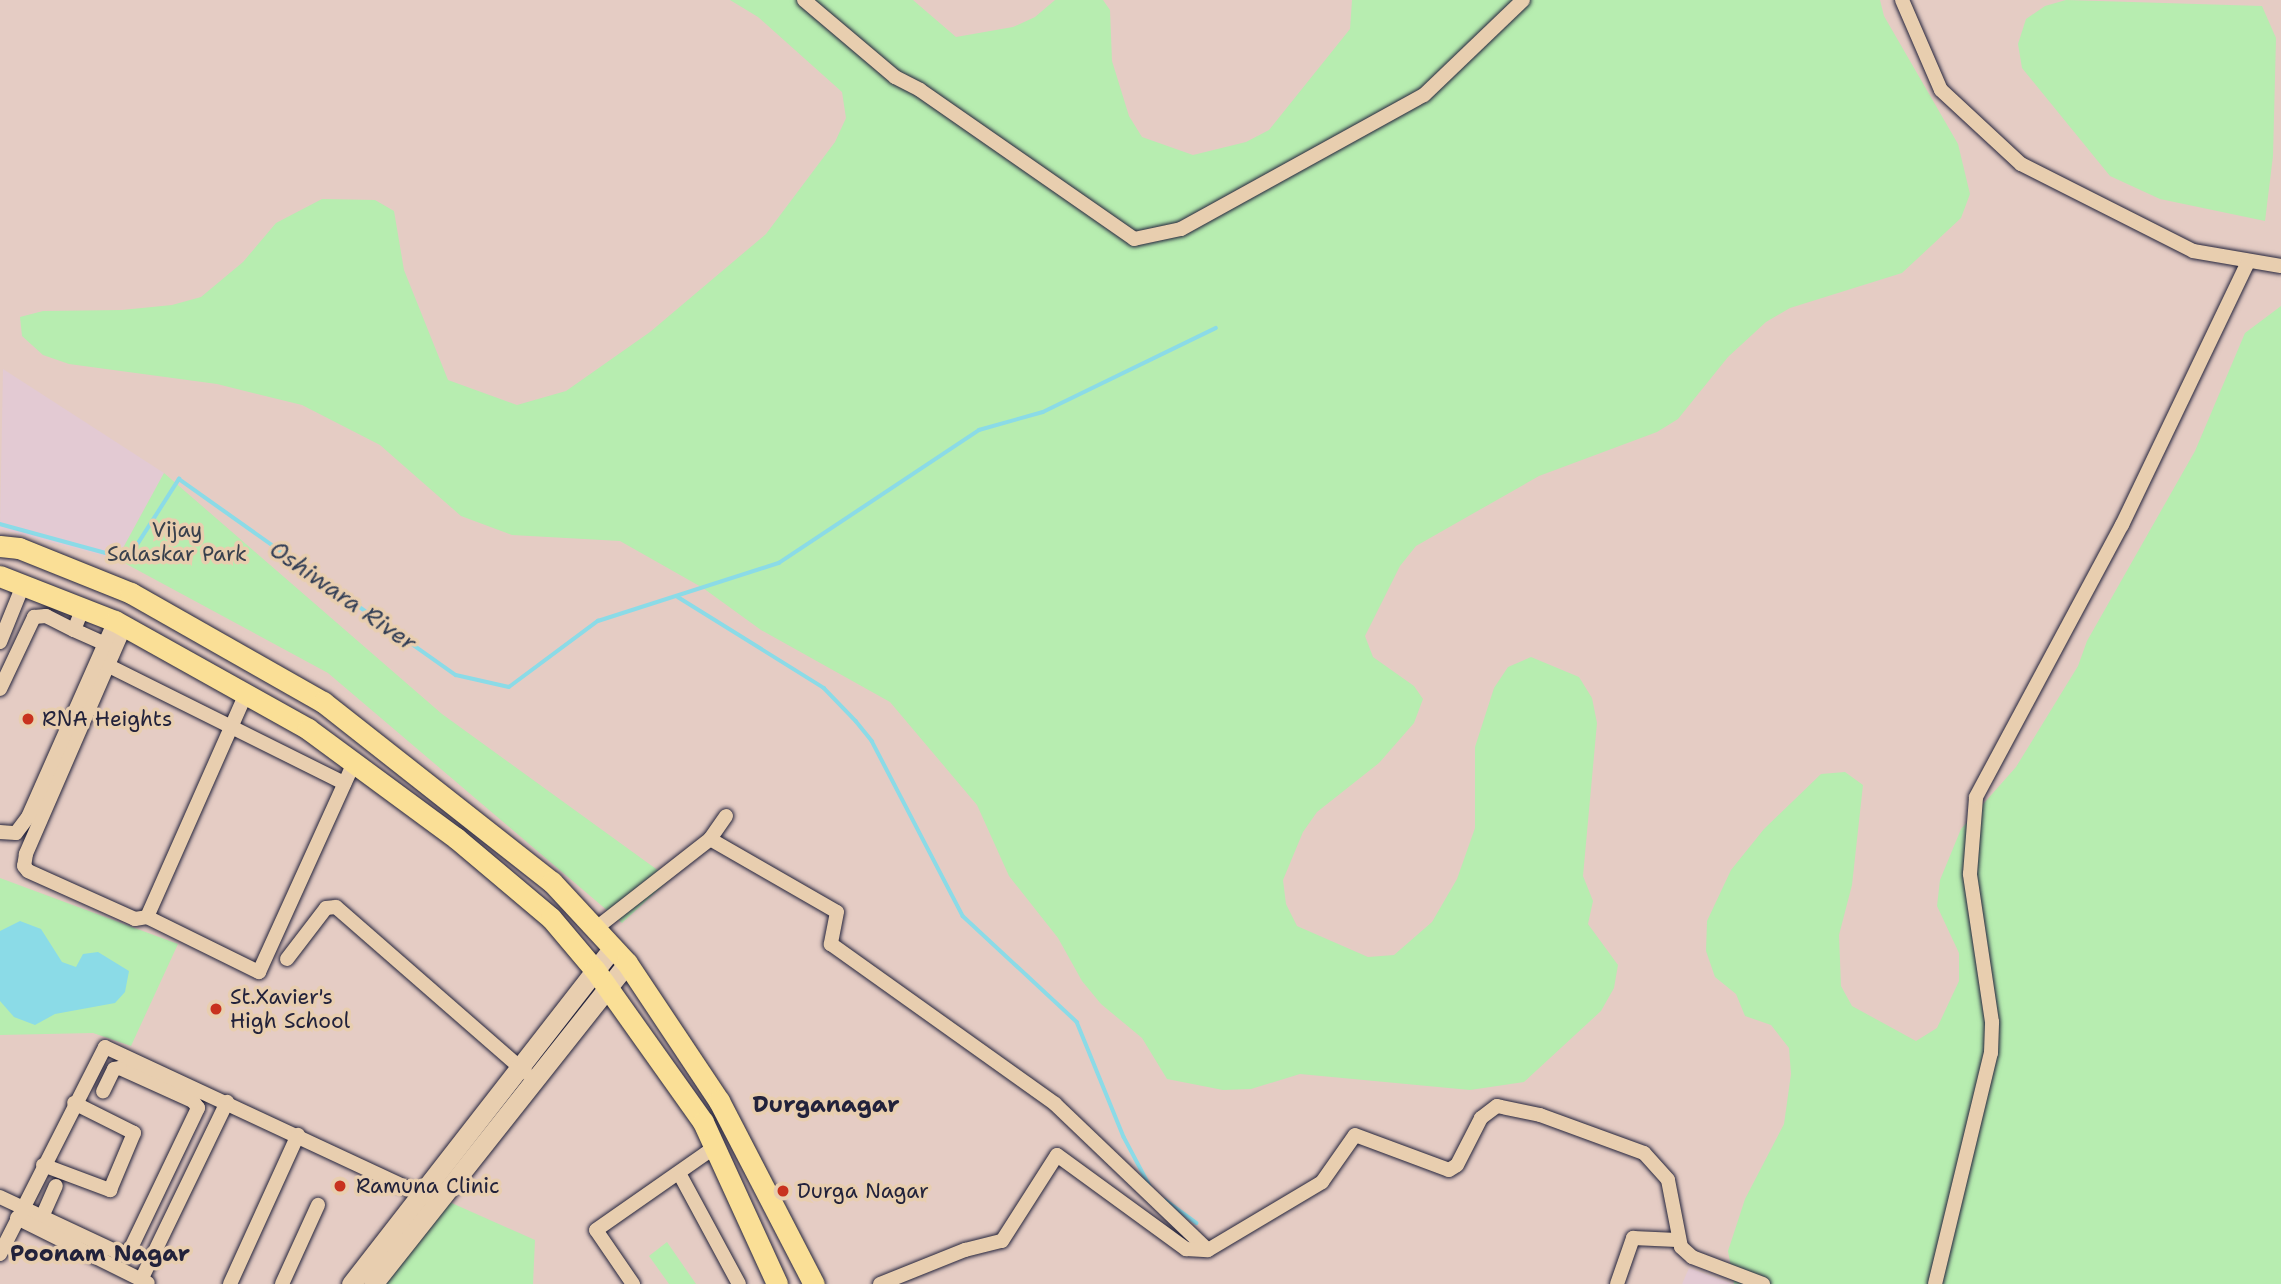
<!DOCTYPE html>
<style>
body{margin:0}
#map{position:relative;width:2281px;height:1284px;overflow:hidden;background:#e5ccc4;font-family:"Shantell Sans",sans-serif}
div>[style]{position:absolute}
.built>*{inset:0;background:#e3cad3}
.green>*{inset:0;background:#b7edb0}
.water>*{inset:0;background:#8bdbe7}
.stream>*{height:3.5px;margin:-1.75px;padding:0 1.75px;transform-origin:1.75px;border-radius:1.75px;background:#8bdbe7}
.roads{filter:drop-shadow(0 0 2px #22223b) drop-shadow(0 0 2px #22223b)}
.minor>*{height:14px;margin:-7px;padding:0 7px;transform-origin:7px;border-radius:7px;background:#e8ceaf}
.secondary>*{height:19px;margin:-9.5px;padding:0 9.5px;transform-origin:9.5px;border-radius:9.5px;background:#e8ceaf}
.primary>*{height:21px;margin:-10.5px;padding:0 10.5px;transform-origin:10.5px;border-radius:10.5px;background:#fadf96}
.dots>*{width:19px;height:19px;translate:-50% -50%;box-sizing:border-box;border:4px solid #e8ceaf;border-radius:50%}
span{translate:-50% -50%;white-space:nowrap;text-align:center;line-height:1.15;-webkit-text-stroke:7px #e8ceaf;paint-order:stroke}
.park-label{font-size:21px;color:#38404d}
.poi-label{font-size:21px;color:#22223b}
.left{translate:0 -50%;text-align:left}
.water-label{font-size:23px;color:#323e55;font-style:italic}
.neighbourhood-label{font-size:23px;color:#22223b;font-weight:700}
</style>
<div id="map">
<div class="built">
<div style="clip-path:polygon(3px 369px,164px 473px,117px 559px,0 529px)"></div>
<div style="clip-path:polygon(1689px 1268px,1733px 1284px,1682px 1284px)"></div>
</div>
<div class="green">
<div style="clip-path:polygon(730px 0,913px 0,956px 37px,1013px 27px,1035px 17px,1055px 0,1103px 0,1110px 10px,1112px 61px,1129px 116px,1142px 137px,1193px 155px,1246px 142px,1269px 130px,1350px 29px,1352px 0,1880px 0,1884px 16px,1958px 144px,1970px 194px,1961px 218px,1902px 273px,1790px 308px,1766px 322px,1728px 357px,1678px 419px,1657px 432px,1539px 476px,1416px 546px,1400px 566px,1365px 636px,1373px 657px,1414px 686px,1423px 699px,1414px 723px,1379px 763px,1317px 812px,1303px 832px,1283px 880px,1286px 904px,1297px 926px,1368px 957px,1394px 955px,1432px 922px,1457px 879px,1475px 828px,1475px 747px,1494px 688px,1508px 667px,1531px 657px,1579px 677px,1592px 698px,1597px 723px,1583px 876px,1593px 901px,1588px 924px,1618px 965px,1614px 988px,1601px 1011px,1524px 1082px,1470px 1090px,1300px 1074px,1251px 1089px,1223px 1090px,1167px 1079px,1142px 1038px,1101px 1004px,1082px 981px,1058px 938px,1009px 876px,977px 805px,890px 702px,761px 630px,703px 588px,620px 541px,512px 535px,461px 516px,380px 445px,302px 405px,217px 384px,69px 364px,43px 355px,22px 336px,20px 317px,43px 311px,122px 310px,172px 305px,201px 297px,243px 262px,276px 223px,322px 199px,375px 200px,394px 211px,404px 270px,448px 380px,517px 405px,566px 391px,650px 332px,766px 234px,835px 142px,846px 118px,842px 92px,758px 17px)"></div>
<div style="clip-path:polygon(2066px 0,2262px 6px,2276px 38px,2273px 156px,2265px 221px,2160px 199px,2110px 176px,2022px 68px,2018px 44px,2026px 19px,2045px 6px)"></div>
<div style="clip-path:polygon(2281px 306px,2281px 1284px,1734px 1284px,1728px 1251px,1745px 1199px,1784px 1124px,1791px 1074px,1789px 1048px,1771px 1025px,1745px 1016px,1736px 994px,1715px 977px,1706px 951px,1707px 921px,1731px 870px,1764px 829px,1821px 774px,1845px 772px,1863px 785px,1852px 885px,1839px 935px,1841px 986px,1852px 1006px,1916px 1041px,1937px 1028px,1959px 981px,1959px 953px,1937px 906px,1940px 880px,1961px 829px,2016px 767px,2078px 666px,2087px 641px,2195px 451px,2245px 333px)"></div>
<div style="clip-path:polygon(164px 473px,442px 714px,670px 879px,622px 923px,328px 673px,117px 559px)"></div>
<div style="clip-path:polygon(0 878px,178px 944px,131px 1046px,93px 1033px,0 1035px)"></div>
<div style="clip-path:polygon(445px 1200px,535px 1240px,533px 1284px,383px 1284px)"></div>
<div style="clip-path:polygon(667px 1242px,696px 1284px,669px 1284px,649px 1256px)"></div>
</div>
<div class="water">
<div style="clip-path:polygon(20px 921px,41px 929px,62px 962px,76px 967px,83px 954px,98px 952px,129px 971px,125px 992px,115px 1003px,55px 1014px,35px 1025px,14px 1017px,0 1001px,0 931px)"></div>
</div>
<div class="stream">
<div style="left:0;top:524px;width:133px;rotate:15.3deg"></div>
<div style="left:128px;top:559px;width:95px;rotate:-57.5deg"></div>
<div style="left:179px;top:479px;width:339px;rotate:35.3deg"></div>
<div style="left:456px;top:675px;width:54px;rotate:12.8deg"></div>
<div style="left:509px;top:687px;width:111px;rotate:-36.6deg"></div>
<div style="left:598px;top:621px;width:190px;rotate:-17.8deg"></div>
<div style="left:779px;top:563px;width:240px;rotate:-33.6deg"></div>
<div style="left:979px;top:430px;width:66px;rotate:-15.7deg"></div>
<div style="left:1043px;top:412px;width:192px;rotate:-25.9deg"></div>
<div style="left:678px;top:597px;width:172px;rotate:31.9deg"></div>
<div style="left:824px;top:688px;width:46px;rotate:45.9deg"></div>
<div style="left:856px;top:721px;width:26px;rotate:51deg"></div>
<div style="left:872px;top:741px;width:197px;rotate:62.5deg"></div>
<div style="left:963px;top:916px;width:156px;rotate:42.9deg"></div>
<div style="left:1077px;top:1022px;width:124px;rotate:67.8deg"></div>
<div style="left:1124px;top:1137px;width:58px;rotate:62.1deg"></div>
<div style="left:1165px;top:1200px;width:39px;rotate:36deg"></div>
</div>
<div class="roads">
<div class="minor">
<div style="left:804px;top:0;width:119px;rotate:40.2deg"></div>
<div style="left:895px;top:77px;width:28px;rotate:27deg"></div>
<div style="left:920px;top:90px;width:261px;rotate:34.8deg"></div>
<div style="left:1134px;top:239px;width:48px;rotate:-12deg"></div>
<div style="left:1181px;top:229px;width:277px;rotate:-28.9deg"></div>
<div style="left:1424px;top:95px;width:137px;rotate:-43.8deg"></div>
<div style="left:1902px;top:0;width:98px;rotate:66.6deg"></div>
<div style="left:1941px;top:90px;width:109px;rotate:42.8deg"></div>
<div style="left:2021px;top:164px;width:193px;rotate:26.8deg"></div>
<div style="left:2193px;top:251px;width:89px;rotate:9.7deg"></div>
<div style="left:125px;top:626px;width:249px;rotate:113.5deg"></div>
<div style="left:26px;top:854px;width:12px;rotate:99deg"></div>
<div style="left:24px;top:866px;width:6px;rotate:51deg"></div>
<div style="left:28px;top:871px;width:117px;rotate:24.2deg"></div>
<div style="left:135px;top:919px;width:12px;rotate:-9deg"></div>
<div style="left:147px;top:917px;width:244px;rotate:-66.1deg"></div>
<div style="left:74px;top:630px;width:34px;rotate:24deg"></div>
<div style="left:0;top:642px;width:64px;rotate:-67.9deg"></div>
<div style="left:109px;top:666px;width:263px;rotate:26.5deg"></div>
<div style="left:0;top:689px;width:80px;rotate:-64.7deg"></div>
<div style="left:34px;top:617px;width:12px;rotate:-5deg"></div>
<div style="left:46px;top:616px;width:31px;rotate:27deg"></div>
<div style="left:74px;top:630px;width:24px;rotate:-68deg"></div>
<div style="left:0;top:832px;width:16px;rotate:4deg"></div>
<div style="left:16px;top:833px;width:20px;rotate:-53deg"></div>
<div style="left:28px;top:817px;width:214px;rotate:-66.1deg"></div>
<div style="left:710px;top:839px;width:28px;rotate:-55deg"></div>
<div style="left:147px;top:917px;width:125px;rotate:26.2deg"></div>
<div style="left:259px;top:972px;width:230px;rotate:-65.6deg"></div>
<div style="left:595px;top:929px;width:146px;rotate:-38deg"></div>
<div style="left:710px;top:839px;width:146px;rotate:29.9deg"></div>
<div style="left:837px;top:912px;width:33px;rotate:101deg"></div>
<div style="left:831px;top:944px;width:275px;rotate:35.5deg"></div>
<div style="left:1055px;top:1104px;width:211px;rotate:43.7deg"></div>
<div style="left:287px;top:959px;width:64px;rotate:-52.6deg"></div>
<div style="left:326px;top:908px;width:10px;rotate:-6deg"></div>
<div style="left:336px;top:907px;width:252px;rotate:41.1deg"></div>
<div style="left:43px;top:1165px;width:72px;rotate:20.5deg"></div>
<div style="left:110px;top:1190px;width:62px;rotate:-67.2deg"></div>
<div style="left:134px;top:1133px;width:67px;rotate:-153.4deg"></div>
<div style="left:679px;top:1173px;width:126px;rotate:61.6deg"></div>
<div style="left:0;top:1197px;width:132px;rotate:25.2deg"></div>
<div style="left:119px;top:1253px;width:10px;rotate:-6deg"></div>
<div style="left:129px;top:1252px;width:160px;rotate:-64.4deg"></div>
<div style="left:198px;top:1108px;width:9px;rotate:-126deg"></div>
<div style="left:193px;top:1101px;width:80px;rotate:-155.7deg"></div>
<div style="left:120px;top:1068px;width:6px;rotate:171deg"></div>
<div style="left:114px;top:1069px;width:25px;rotate:116deg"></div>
<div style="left:42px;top:1217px;width:34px;rotate:-66deg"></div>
<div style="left:17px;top:1218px;width:146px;rotate:26.4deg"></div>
<div style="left:0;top:1254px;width:232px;rotate:-63.1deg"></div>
<div style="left:105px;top:1047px;width:357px;rotate:25deg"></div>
<div style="left:141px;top:1280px;width:198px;rotate:-64.2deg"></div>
<div style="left:230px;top:1284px;width:164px;rotate:-65.5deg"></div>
<div style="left:282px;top:1284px;width:87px;rotate:-65.5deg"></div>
<div style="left:633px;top:1284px;width:65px;rotate:-124.4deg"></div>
<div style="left:596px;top:1230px;width:145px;rotate:-34.9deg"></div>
<div style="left:880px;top:1284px;width:92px;rotate:-21.8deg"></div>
<div style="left:965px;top:1250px;width:38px;rotate:-14deg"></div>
<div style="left:1002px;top:1241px;width:102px;rotate:-57.4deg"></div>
<div style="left:1057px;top:1155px;width:160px;rotate:36.1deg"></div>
<div style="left:1186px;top:1249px;width:22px;rotate:3deg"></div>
<div style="left:1208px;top:1250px;width:133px;rotate:-30.8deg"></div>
<div style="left:1322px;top:1182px;width:57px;rotate:-54.9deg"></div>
<div style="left:1355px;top:1135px;width:100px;rotate:20.4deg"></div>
<div style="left:1449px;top:1170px;width:9px;rotate:-32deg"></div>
<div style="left:1457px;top:1165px;width:53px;rotate:-62.9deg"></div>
<div style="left:1481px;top:1118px;width:20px;rotate:-37deg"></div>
<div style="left:1497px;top:1106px;width:44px;rotate:11.8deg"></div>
<div style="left:1540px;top:1115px;width:111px;rotate:20.1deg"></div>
<div style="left:1644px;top:1153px;width:36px;rotate:48deg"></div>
<div style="left:1668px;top:1180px;width:68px;rotate:79deg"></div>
<div style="left:1681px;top:1247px;width:15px;rotate:42deg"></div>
<div style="left:1692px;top:1257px;width:76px;rotate:20.8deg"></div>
<div style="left:1617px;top:1284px;width:49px;rotate:-70.8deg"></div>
<div style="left:1633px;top:1238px;width:44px;rotate:2.6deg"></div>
<div style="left:1935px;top:1284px;width:238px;rotate:-76.4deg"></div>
<div style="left:1991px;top:1053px;width:31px;rotate:-88deg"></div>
<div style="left:1992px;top:1022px;width:150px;rotate:-98.5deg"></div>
<div style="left:1970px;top:874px;width:77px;rotate:-85.5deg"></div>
<div style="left:1976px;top:797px;width:309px;rotate:-61.8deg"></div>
<div style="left:2122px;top:525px;width:292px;rotate:-64.4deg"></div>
</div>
<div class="secondary">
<div style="left:351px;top:1284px;width:426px;rotate:-52.1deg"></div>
<div style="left:373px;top:1284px;width:409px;rotate:-51.6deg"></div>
</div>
<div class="primary">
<div style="left:0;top:546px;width:19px;rotate:6deg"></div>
<div style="left:19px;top:548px;width:121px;rotate:21.9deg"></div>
<div style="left:131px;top:593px;width:221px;rotate:29.6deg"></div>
<div style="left:323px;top:702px;width:291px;rotate:38.2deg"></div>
<div style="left:552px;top:882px;width:110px;rotate:47.2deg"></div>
<div style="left:627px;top:963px;width:166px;rotate:56.3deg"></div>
<div style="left:719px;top:1101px;width:206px;rotate:62.6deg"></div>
<div style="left:0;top:576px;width:123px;rotate:21.4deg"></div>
<div style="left:115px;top:621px;width:221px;rotate:29.2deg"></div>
<div style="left:308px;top:729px;width:184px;rotate:36.4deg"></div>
<div style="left:456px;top:838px;width:124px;rotate:40.1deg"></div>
<div style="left:551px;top:918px;width:68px;rotate:49.8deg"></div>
<div style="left:595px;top:970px;width:186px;rotate:54.6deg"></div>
<div style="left:703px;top:1122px;width:178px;rotate:65.4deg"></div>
</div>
</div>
<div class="dots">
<div style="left:28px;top:719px;background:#c8321e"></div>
<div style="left:216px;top:1009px;background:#c8321e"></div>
<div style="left:340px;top:1186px;background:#c8321e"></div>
<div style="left:783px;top:1191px;background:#c8321e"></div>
</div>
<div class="park-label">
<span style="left:177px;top:542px">Vijay<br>Salaskar Park</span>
</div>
<div class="poi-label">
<span class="left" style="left:42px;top:719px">RNA Heights</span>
<span class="left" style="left:230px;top:1009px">St.Xavier's<br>High School</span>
<span class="left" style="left:356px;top:1186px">Ramuna Clinic</span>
<span class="left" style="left:797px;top:1191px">Durga Nagar</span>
</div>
<div class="water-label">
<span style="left:343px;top:596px;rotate:35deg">Oshiwara River</span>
</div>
<div class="neighbourhood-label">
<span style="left:826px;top:1104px">Durganagar</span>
<span style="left:100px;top:1253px">Poonam Nagar</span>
</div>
</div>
